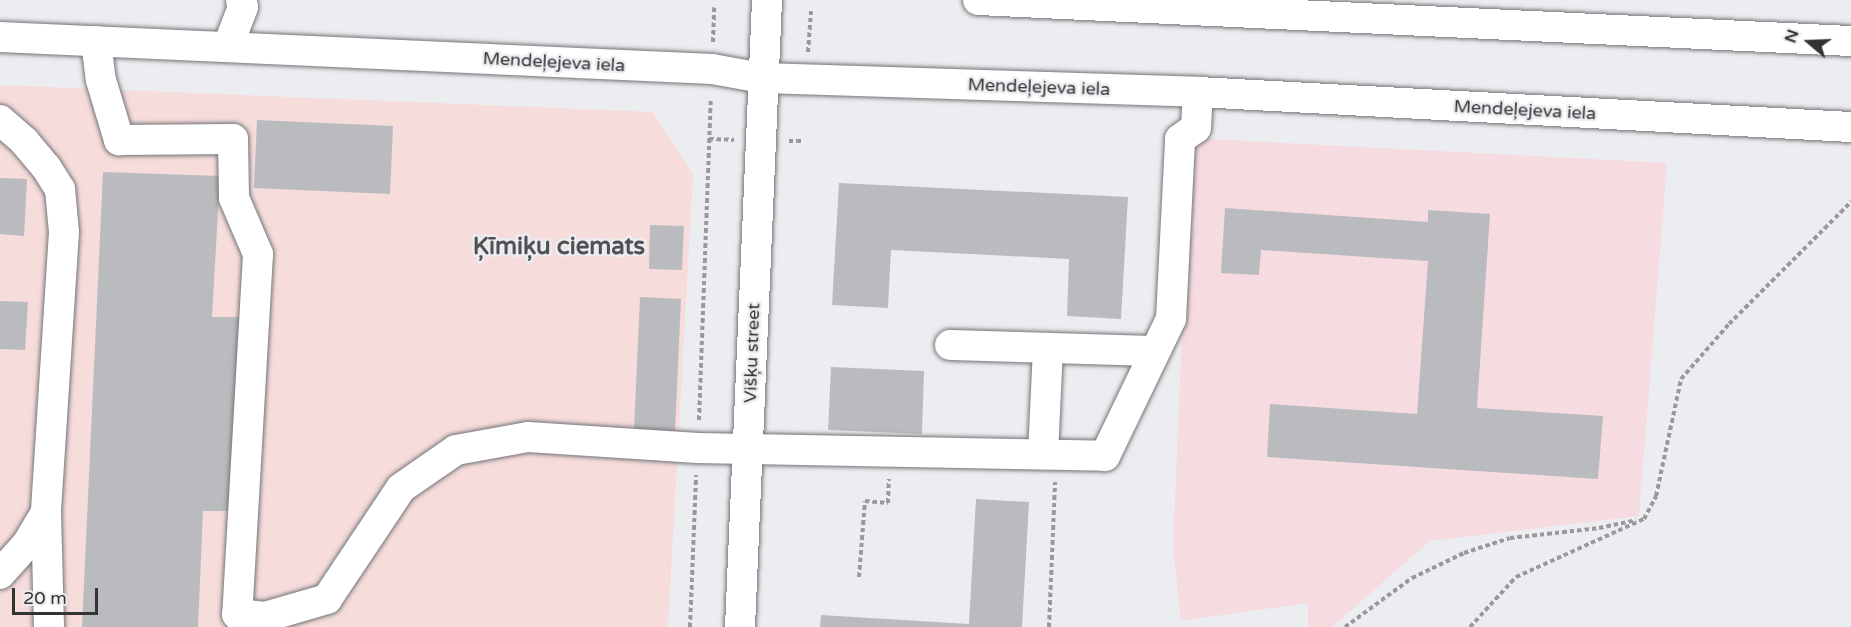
<!DOCTYPE html>
<meta charset="utf-8">
<style>
body{margin:0}
#map{position:relative;width:1851px;height:627px;overflow:hidden;background:#ecedf0;font-family:"Varela Round",sans-serif}
div>[style]{position:absolute}
.industrial>*{inset:0;background:#f7dcdc}
.education>*{inset:0;background:#f6dce0}
.building>*{inset:0;background:#babbbe}
.path>*{height:4px;margin-top:-2px;transform-origin:0;background:repeating-linear-gradient(90deg,#99999b 0 4.5px,transparent 0 7.5px)}
.roads{filter:drop-shadow(0 0 2px #737577) drop-shadow(0 0 2px #737577)}
.minor>*{height:30px;margin:-15px;padding:0 15px;transform-origin:15px;border-radius:15px;background:#fff}
span{translate:-50% -50%;white-space:nowrap;text-align:center;line-height:1.15;-webkit-text-stroke:5px #ecedf0;paint-order:stroke}
.street-label{font-size:18px;color:#333334}
.district-label{font-size:24px;color:#4f5153;font-weight:700}
.north{position:absolute;left:1779px;top:12px;width:60px;height:60px;-webkit-text-stroke:4px #ecedf0;paint-order:stroke;rotate:289deg;font-size:16px;font-weight:700;line-height:24px;text-align:center;color:#333334}
.north::after{content:'';display:block;margin:auto;width:21px;height:27px;background:#333334;clip-path:polygon(50% 0,100% 100%,50% 72%,0 100%)}
.scale{position:absolute;left:12px;top:588px;width:86px;height:27px;box-sizing:border-box;border:3px solid #333334;border-top:0;padding-left:8px;font-size:18px;line-height:21px;white-space:nowrap;color:#333334;-webkit-text-stroke:4px #ecedf0;paint-order:stroke}
</style>
<div id="map">
<div class="industrial">
<div style="clip-path:polygon(0 85px,653px 112px,693px 175px,668px 627px,0 627px)"></div>
</div>
<div class="education">
<div style="clip-path:polygon(1190px 138px,1667px 163px,1639px 516px,1430px 541px,1332px 627px,1308px 627px,1308px 603px,1181px 621px,1173px 547px)"></div>
</div>
<div class="building">
<div style="clip-path:polygon(257px 120px,393px 126px,390px 194px,254px 188px)"></div>
<div style="clip-path:polygon(103px 172px,220px 176px,212px 317px,241px 317px,234px 511px,203px 511px,198px 627px,82px 627px)"></div>
<div style="clip-path:polygon(0 178px,27px 179px,24px 236px,0 234px)"></div>
<div style="clip-path:polygon(839px 183px,1128px 197px,1121px 319px,1067px 316px,1069px 259px,891px 250px,888px 308px,832px 305px)"></div>
<div style="clip-path:polygon(1225px 208px,1428px 222px,1428px 210px,1490px 214px,1477px 408px,1603px 416px,1598px 479px,1267px 457px,1270px 404px,1417px 414px,1428px 261px,1261px 250px,1259px 275px,1221px 273px)"></div>
<div style="clip-path:polygon(650px 225px,684px 226px,682px 270px,649px 269px)"></div>
<div style="clip-path:polygon(640px 297px,681px 299px,675px 431px,634px 430px)"></div>
<div style="clip-path:polygon(0 301px,28px 302px,25px 350px,0 349px)"></div>
<div style="clip-path:polygon(831px 367px,924px 371px,922px 434px,828px 430px)"></div>
<div style="clip-path:polygon(976px 499px,1029px 502px,1022px 627px,820px 627px,821px 615px,969px 624px)"></div>
</div>
<div class="path">
<div style="left:713px;top:42px;width:35px;rotate:-88deg"></div>
<div style="left:808px;top:52px;width:41px;rotate:-85.8deg"></div>
<div style="left:709px;top:139px;width:25px;rotate:2deg"></div>
<div style="left:789px;top:141px;width:15px"></div>
<div style="left:699px;top:420px;width:322px;rotate:-87.9deg"></div>
<div style="left:859px;top:577px;width:76px;rotate:-85.5deg"></div>
<div style="left:865px;top:501px;width:23px;rotate:5deg"></div>
<div style="left:888px;top:503px;width:24px;rotate:-88deg"></div>
<div style="left:690px;top:627px;width:152px;rotate:-87.7deg"></div>
<div style="left:1049px;top:627px;width:145px;rotate:-87.6deg"></div>
<div style="left:1345px;top:627px;width:83px;rotate:-36.2deg"></div>
<div style="left:1412px;top:578px;width:58px;rotate:-25.7deg"></div>
<div style="left:1464px;top:553px;width:48px;rotate:-18.1deg"></div>
<div style="left:1510px;top:538px;width:90px;rotate:-6.4deg"></div>
<div style="left:1599px;top:528px;width:38px;rotate:-12deg"></div>
<div style="left:1470px;top:627px;width:68px;rotate:-47.4deg"></div>
<div style="left:1516px;top:577px;width:141px;rotate:-24.4deg"></div>
<div style="left:1644px;top:519px;width:26px;rotate:-62deg"></div>
<div style="left:1656px;top:496px;width:120px;rotate:-77.9deg"></div>
<div style="left:1681px;top:379px;width:73px;rotate:-48.9deg"></div>
<div style="left:1729px;top:324px;width:173px;rotate:-45deg"></div>
</div>
<div class="roads">
<div class="minor">
<div style="left:978px;top:0;width:874px;rotate:2.69deg"></div>
<div style="left:0;top:37px;width:713px;rotate:2.57deg"></div>
<div style="left:712px;top:69px;width:51px;rotate:10.2deg"></div>
<div style="left:762px;top:78px;width:436px;rotate:1.8deg"></div>
<div style="left:1198px;top:92px;width:654px;rotate:3.07deg"></div>
<div style="left:96px;top:41px;width:39px;rotate:83deg"></div>
<div style="left:101px;top:80px;width:63px;rotate:73.3deg"></div>
<div style="left:119px;top:140px;width:114px;rotate:-0.5deg"></div>
<div style="left:233px;top:139px;width:59px;rotate:89deg"></div>
<div style="left:234px;top:198px;width:61px;rotate:66.8deg"></div>
<div style="left:258px;top:254px;width:361px;rotate:93.3deg"></div>
<div style="left:237px;top:614px;width:28px;rotate:6deg"></div>
<div style="left:265px;top:617px;width:65px;rotate:-16.2deg"></div>
<div style="left:327px;top:599px;width:133px;rotate:-56.3deg"></div>
<div style="left:401px;top:488px;width:67px;rotate:-34.6deg"></div>
<div style="left:456px;top:450px;width:73px;rotate:-10.2deg"></div>
<div style="left:528px;top:437px;width:170px;rotate:3.7deg"></div>
<div style="left:698px;top:448px;width:407px;rotate:1.1deg"></div>
<div style="left:1105px;top:456px;width:152px;rotate:-64.3deg"></div>
<div style="left:1171px;top:319px;width:180px;rotate:-87.1deg"></div>
<div style="left:1180px;top:139px;width:19px;rotate:-35deg"></div>
<div style="left:1196px;top:128px;width:36px;rotate:-87deg"></div>
<div style="left:228px;top:46px;width:42px;rotate:-69deg"></div>
<div style="left:243px;top:7px;width:7px;rotate:-106deg"></div>
<div style="left:0;top:120px;width:32px;rotate:41deg"></div>
<div style="left:24px;top:141px;width:34px;rotate:50deg"></div>
<div style="left:46px;top:167px;width:26px;rotate:58deg"></div>
<div style="left:60px;top:189px;width:43px;rotate:84.7deg"></div>
<div style="left:64px;top:232px;width:281px;rotate:93.7deg"></div>
<div style="left:46px;top:512px;width:115px;rotate:88.5deg"></div>
<div style="left:950px;top:345px;width:204px;rotate:1.7deg"></div>
<div style="left:1043px;top:454px;width:106px;rotate:-87.3deg"></div>
<div style="left:0;top:574px;width:40px;rotate:-48deg"></div>
<div style="left:27px;top:544px;width:37px;rotate:-59deg"></div>
<div style="left:740px;top:627px;width:628px;rotate:-87.53deg"></div>
</div>
</div>
<div class="street-label">
<span style="left:554px;top:62px;rotate:3deg">Mendeļejeva iela</span>
<span style="left:1039px;top:87px;rotate:2deg">Mendeļejeva iela</span>
<span style="left:1525px;top:110px;rotate:3deg">Mendeļejeva iela</span>
<span style="left:752px;top:353px;rotate:-88deg">Višķu street</span>
</div>
<div class="district-label">
<span style="left:559px;top:247px">Ķīmiķu ciemats</span>
</div>
<div class="north">N</div>
<div class="scale">20 m</div>
</div>
